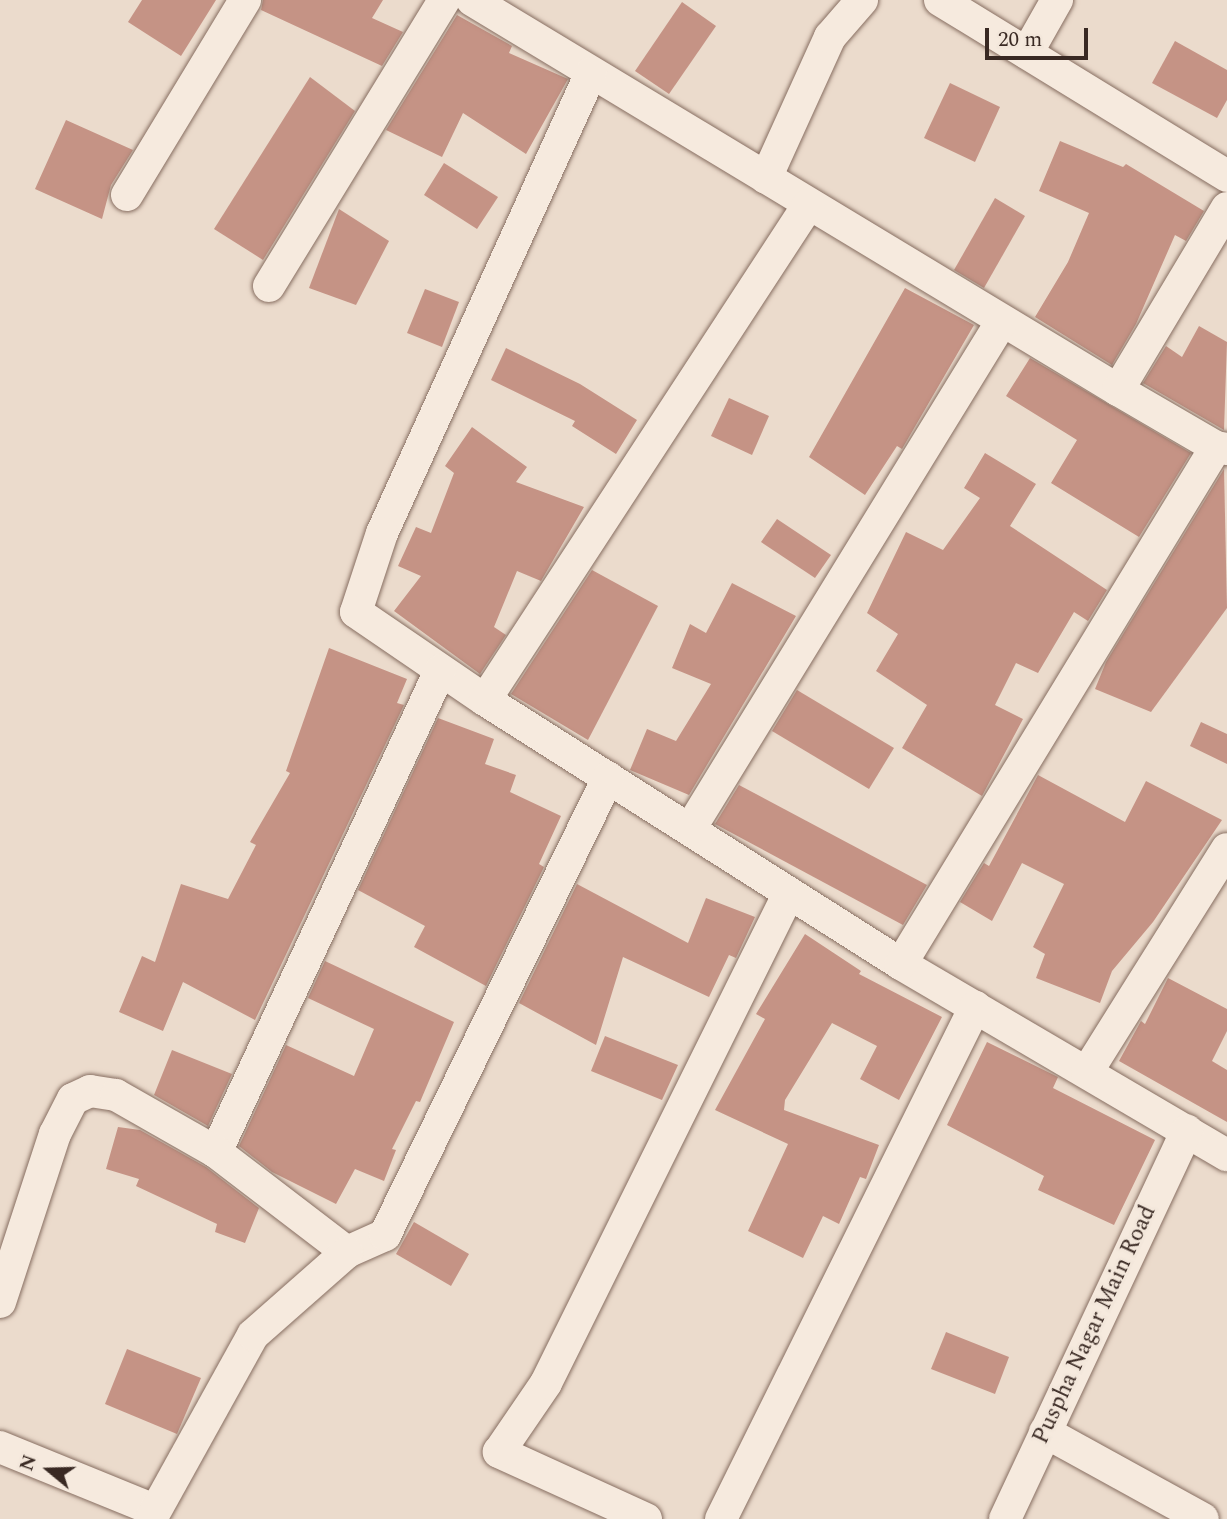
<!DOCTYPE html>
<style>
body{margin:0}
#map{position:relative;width:1227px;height:1519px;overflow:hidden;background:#ebdbcc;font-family:Spectral,serif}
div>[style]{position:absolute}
.building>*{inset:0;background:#c59385}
.roads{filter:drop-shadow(0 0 2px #876e61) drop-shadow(0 0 2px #876e61)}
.street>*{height:32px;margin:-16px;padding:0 16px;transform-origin:16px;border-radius:16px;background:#f6eade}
span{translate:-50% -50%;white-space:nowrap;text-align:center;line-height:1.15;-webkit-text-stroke:6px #f3e7db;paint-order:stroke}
.street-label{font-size:23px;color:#392923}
.north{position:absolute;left:14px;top:1435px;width:70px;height:70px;-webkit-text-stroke:5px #f3e7db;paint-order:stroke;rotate:289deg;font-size:19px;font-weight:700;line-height:28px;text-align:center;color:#392923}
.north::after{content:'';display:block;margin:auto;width:24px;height:32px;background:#392923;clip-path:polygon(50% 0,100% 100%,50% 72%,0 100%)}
.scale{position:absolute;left:985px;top:28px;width:103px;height:32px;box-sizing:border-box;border:4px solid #392923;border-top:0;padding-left:9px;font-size:21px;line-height:24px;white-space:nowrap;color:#392923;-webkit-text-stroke:5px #f3e7db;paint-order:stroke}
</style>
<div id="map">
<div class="building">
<div style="clip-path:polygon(142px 0,216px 0,181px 56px,128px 22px)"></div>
<div style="clip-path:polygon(263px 0,383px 0,372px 18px,403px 32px,382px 66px,261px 10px)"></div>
<div style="clip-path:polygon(682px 2px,716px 26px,669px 94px,635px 71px)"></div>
<div style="clip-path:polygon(457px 15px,512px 46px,509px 53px,568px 79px,526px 154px,463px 113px,442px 157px,386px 130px)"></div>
<div style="clip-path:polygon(1175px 41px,1227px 70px,1227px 100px,1217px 118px,1152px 83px)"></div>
<div style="clip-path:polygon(310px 77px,355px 111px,263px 260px,214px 229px)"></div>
<div style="clip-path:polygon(950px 83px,1000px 107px,975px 162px,924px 138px)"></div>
<div style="clip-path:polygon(66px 120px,133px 150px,111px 185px,102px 219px,35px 189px)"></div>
<div style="clip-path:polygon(1060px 141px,1123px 167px,1126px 164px,1204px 211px,1186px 241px,1175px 235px,1136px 324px,1112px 365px,1035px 317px,1068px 262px,1089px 213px,1039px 191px)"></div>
<div style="clip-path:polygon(444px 163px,498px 197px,477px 229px,424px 195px)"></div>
<div style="clip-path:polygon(995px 198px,1025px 216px,984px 288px,954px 270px)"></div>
<div style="clip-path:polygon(339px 209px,389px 241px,356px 305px,309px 288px)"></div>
<div style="clip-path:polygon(905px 288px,974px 325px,902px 449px,897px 446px,865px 495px,809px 457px)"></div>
<div style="clip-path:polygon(425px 289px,459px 302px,442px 347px,407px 333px)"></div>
<div style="clip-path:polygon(1199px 326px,1227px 342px,1224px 430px,1143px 383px,1166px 346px,1182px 357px)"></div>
<div style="clip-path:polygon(506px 348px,580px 384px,637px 420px,616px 454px,572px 426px,575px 421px,491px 380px)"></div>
<div style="clip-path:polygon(1030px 358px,1191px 453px,1139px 537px,1051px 483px,1077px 440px,1006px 396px)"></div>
<div style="clip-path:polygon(729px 398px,769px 416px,752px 455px,711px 436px)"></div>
<div style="clip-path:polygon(472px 427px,527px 467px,516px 482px,584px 507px,541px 581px,517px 571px,494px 627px,506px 635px,480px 674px,394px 611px,421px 576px,398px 566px,416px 527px,431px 533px,454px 473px,445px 466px)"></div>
<div style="clip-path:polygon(985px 453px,1036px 484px,1010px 526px,1107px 590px,1088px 621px,1074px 612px,1038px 673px,1016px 663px,995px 705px,1023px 719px,982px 796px,902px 748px,927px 705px,876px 671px,898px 634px,867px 613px,906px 532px,943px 550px,980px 498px,964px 488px)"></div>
<div style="clip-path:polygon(1224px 469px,1227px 608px,1151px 712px,1095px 689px,1106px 662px)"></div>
<div style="clip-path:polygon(777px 519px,831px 555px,815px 578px,761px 542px)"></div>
<div style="clip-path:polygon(592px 570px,658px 606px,588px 740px,511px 694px)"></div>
<div style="clip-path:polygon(732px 583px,796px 616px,689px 795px,630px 770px,647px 729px,676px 741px,711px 684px,672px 668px,690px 624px,706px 633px)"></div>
<div style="clip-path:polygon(329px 648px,407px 679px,397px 703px,404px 705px,255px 1020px,183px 982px,163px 1031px,119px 1012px,142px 956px,155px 962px,181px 884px,228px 899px,256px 845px,250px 842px,290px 773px,286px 771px)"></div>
<div style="clip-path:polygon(797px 690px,894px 748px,869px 789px,772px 731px)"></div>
<div style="clip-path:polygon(438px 718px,494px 739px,485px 764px,516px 775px,510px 792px,561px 816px,539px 864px,544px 867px,486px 986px,414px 947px,425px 926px,358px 890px)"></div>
<div style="clip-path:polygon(1201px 722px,1227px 734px,1227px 764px,1190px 746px)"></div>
<div style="clip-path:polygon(1038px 775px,1125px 822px,1146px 781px,1222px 820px,1153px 922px,1112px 971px,1100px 1003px,1036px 978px,1045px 954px,1033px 947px,1064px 884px,1022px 863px,992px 921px,960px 902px,984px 863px,989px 866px)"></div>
<div style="clip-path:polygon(739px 785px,927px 885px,903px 925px,715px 824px)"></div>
<div style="clip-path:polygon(577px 884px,688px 943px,706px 898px,755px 917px,736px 958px,729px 955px,709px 997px,623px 957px,596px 1045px,519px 1003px)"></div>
<div style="clip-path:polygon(805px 934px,861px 971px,859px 974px,942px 1017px,899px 1100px,860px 1079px,877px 1046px,832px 1023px,785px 1100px,784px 1110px,879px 1145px,866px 1179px,860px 1177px,839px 1224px,823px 1216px,803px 1258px,748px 1231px,788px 1144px,715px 1110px,765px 1019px,756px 1014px)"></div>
<div style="clip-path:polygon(325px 961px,454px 1022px,420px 1102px,416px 1101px,392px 1149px,396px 1150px,384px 1181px,355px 1169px,336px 1204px,272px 1172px,239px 1146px,286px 1045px,354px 1076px,374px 1029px,308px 998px)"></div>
<div style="clip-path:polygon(1168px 978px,1227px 1009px,1227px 1031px,1212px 1061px,1227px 1070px,1227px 1122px,1119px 1061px,1141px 1021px,1145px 1024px)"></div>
<div style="clip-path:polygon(605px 1036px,678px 1065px,662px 1100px,591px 1071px)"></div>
<div style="clip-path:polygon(987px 1042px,1058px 1077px,1053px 1088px,1155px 1140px,1114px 1225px,1038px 1190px,1044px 1176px,947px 1125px)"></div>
<div style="clip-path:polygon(172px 1050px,232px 1074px,208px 1126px,154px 1095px)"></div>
<div style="clip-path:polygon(118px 1127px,140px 1130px,206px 1167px,259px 1208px,245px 1243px,215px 1232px,217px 1224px,136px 1186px,139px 1179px,106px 1169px)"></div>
<div style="clip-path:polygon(414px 1222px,469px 1254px,451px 1286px,396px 1254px)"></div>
<div style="clip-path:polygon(946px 1332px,1009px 1357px,995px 1394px,931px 1369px)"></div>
<div style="clip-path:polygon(127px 1349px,201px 1378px,177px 1434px,105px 1404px)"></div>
</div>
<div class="roads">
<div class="street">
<div style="left:472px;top:0;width:755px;rotate:31.12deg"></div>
<div style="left:1118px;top:390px;width:113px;rotate:30.2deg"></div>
<div style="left:1216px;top:447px;width:11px;rotate:10deg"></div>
<div style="left:940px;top:0;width:337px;rotate:31.5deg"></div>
<div style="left:1027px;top:53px;width:61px;rotate:-60.5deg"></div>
<div style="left:591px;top:73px;width:505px;rotate:114.43deg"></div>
<div style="left:382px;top:533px;width:83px;rotate:108.2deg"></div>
<div style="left:356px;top:612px;width:156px;rotate:34.3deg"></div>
<div style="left:485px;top:700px;width:493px;rotate:32.4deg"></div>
<div style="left:901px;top:964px;width:378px;rotate:30.4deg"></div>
<div style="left:766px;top:178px;width:155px;rotate:-65.6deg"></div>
<div style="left:830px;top:37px;width:49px;rotate:-49.1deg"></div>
<div style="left:127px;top:195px;width:228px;rotate:-58.8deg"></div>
<div style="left:269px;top:286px;width:335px;rotate:-58.5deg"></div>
<div style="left:1118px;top:390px;width:212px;rotate:-59.1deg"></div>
<div style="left:485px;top:700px;width:592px;rotate:-56.85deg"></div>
<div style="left:690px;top:829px;width:596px;rotate:-58.44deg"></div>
<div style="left:901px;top:964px;width:605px;rotate:-58.65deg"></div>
<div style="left:1087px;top:1072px;width:263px;rotate:-57.9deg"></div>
<div style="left:216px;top:1152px;width:531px;rotate:-65.03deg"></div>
<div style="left:0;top:1302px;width:177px;rotate:-71.9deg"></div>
<div style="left:55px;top:1134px;width:39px;rotate:-63deg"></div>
<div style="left:73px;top:1099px;width:19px;rotate:-25deg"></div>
<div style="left:90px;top:1091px;width:26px;rotate:9deg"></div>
<div style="left:116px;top:1095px;width:115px;rotate:29.7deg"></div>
<div style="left:216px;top:1152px;width:165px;rotate:37.4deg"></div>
<div style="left:347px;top:1252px;width:42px;rotate:-24.1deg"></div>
<div style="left:385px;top:1235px;width:509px;rotate:-63.99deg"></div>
<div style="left:1045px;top:1432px;width:180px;rotate:28.8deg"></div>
<div style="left:0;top:1447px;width:166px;rotate:22.2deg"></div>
<div style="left:151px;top:1519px;width:210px;rotate:-61deg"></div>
<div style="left:253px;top:1335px;width:125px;rotate:-41.4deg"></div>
<div style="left:646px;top:1519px;width:162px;rotate:-155.5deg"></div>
<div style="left:499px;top:1452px;width:83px;rotate:-55.7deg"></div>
<div style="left:546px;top:1383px;width:547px;rotate:-63.62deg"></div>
<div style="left:721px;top:1519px;width:572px;rotate:-63.61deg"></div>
<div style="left:1005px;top:1519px;width:429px;rotate:-64.9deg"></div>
</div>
</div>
<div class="street-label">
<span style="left:1095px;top:1325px;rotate:-65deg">Puspha Nagar Main Road</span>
</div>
<div class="north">N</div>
<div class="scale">20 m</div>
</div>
